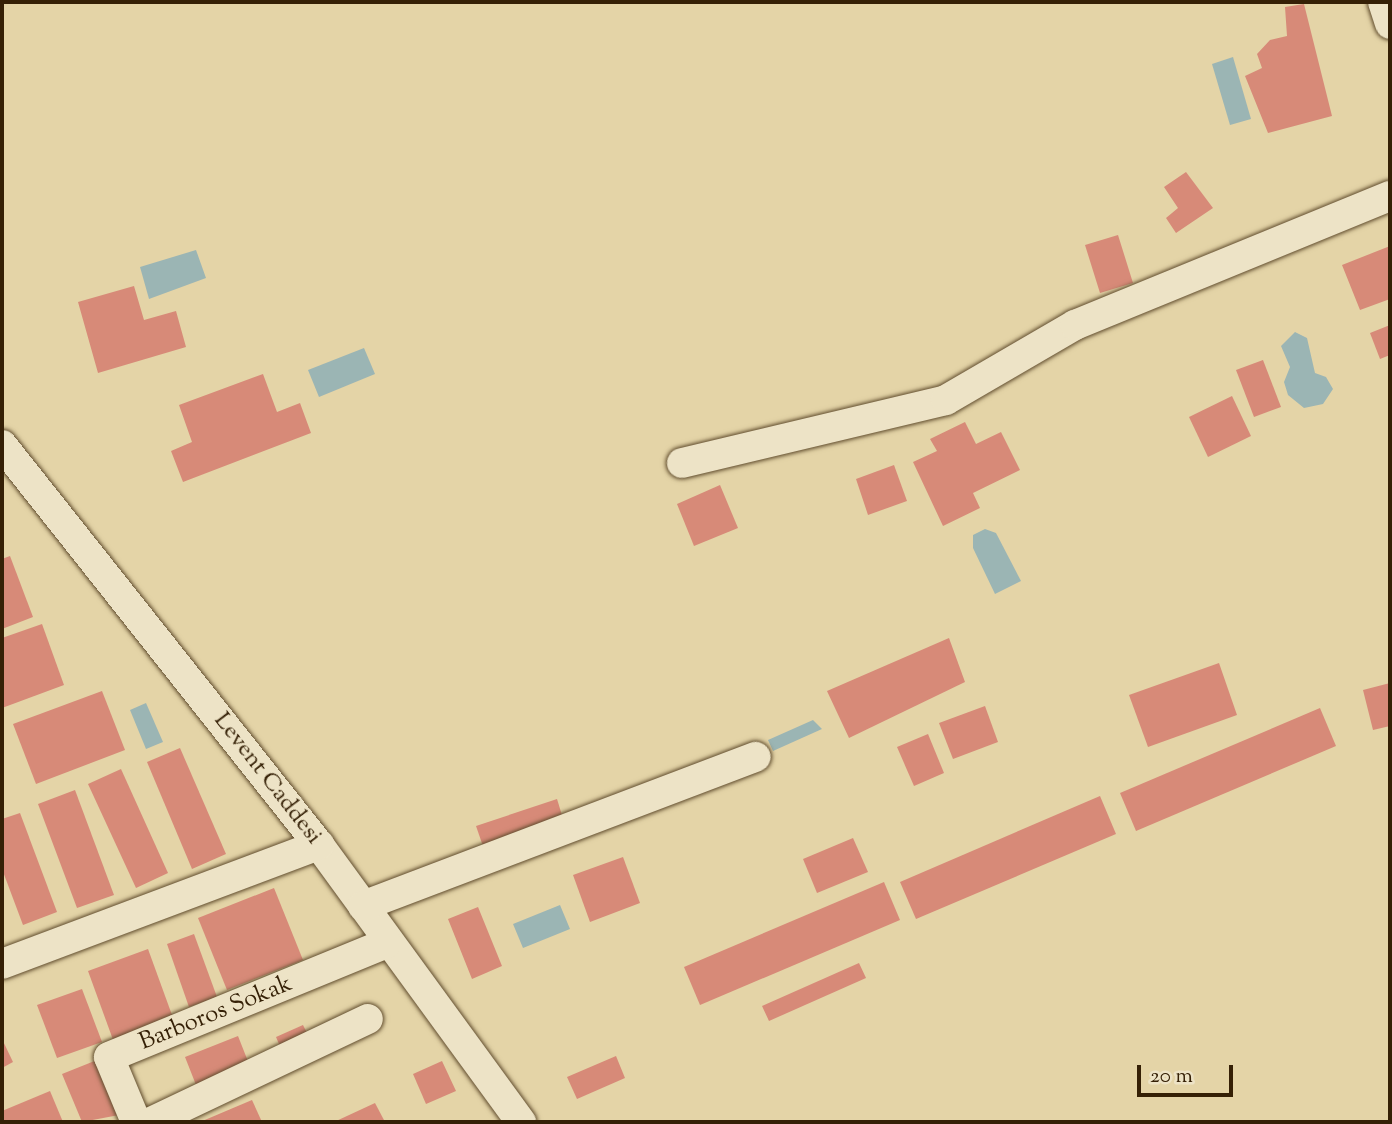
<!DOCTYPE html>
<style>
body{margin:0}
#map{position:relative;width:1392px;height:1124px;overflow:hidden;background:#e4d4a7;font-family:"Sorts Mill Goudy",serif}
div>[style]{position:absolute}
.water>*{inset:0;background:#9bb5b4}
.building>*{inset:0;background:#d78a78}
.roads{filter:drop-shadow(0 0 2px #614d2e) drop-shadow(0 0 2px #614d2e)}
.minor>*{height:30px;margin:-15px;padding:0 15px;transform-origin:15px;border-radius:15px;background:#ede3c6}
span{translate:-50% -50%;white-space:nowrap;text-align:center;line-height:1.15;-webkit-text-stroke:5px #ede3c6;paint-order:stroke}
.street-label{font-size:24px;color:#352006}
.frame{position:absolute;inset:0;border:4px solid #352006;pointer-events:none}
.scale{position:absolute;left:1137px;top:1065px;width:96px;height:32px;box-sizing:border-box;border:4px solid #352006;border-top:0;padding-left:9px;font-size:21px;line-height:24px;white-space:nowrap;color:#352006;-webkit-text-stroke:5px #ede3c6;paint-order:stroke}
</style>
<div id="map">
<div class="water">
<div style="clip-path:polygon(1233px 57px,1251px 119px,1230px 125px,1212px 64px)"></div>
<div style="clip-path:polygon(196px 250px,206px 278px,149px 299px,140px 267px)"></div>
<div style="clip-path:polygon(1295px 332px,1307px 338px,1315px 373px,1326px 377px,1333px 389px,1323px 404px,1304px 408px,1288px 395px,1284px 382px,1290px 367px,1281px 346px)"></div>
<div style="clip-path:polygon(364px 348px,375px 374px,319px 397px,308px 370px)"></div>
<div style="clip-path:polygon(985px 529px,996px 533px,1021px 581px,995px 594px,973px 548px,973px 535px)"></div>
<div style="clip-path:polygon(146px 703px,163px 742px,146px 749px,130px 710px)"></div>
<div style="clip-path:polygon(813px 720px,822px 729px,773px 751px,768px 740px)"></div>
<div style="clip-path:polygon(560px 905px,570px 929px,523px 948px,513px 924px)"></div>
</div>
<div class="building">
<div style="clip-path:polygon(1304px 4px,1332px 116px,1268px 133px,1245px 76px,1262px 68px,1257px 54px,1270px 40px,1287px 36px,1285px 7px)"></div>
<div style="clip-path:polygon(1186px 172px,1213px 208px,1176px 233px,1166px 218px,1178px 208px,1164px 187px)"></div>
<div style="clip-path:polygon(1118px 235px,1133px 283px,1100px 293px,1085px 245px)"></div>
<div style="clip-path:polygon(1390px 246px,1390px 299px,1360px 310px,1342px 265px)"></div>
<div style="clip-path:polygon(134px 286px,144px 320px,176px 311px,186px 347px,98px 373px,78px 302px)"></div>
<div style="clip-path:polygon(1390px 325px,1390px 355px,1380px 359px,1370px 333px)"></div>
<div style="clip-path:polygon(1263px 360px,1281px 407px,1254px 417px,1236px 370px)"></div>
<div style="clip-path:polygon(263px 374px,277px 412px,300px 403px,311px 433px,183px 482px,171px 451px,192px 442px,179px 405px)"></div>
<div style="clip-path:polygon(1232px 396px,1251px 436px,1208px 457px,1189px 417px)"></div>
<div style="clip-path:polygon(965px 422px,976px 444px,1001px 432px,1020px 470px,973px 493px,980px 508px,943px 526px,913px 462px,937px 451px,930px 439px)"></div>
<div style="clip-path:polygon(894px 465px,907px 501px,868px 515px,856px 479px)"></div>
<div style="clip-path:polygon(720px 485px,738px 528px,694px 546px,677px 504px)"></div>
<div style="clip-path:polygon(10px 556px,33px 617px,2px 629px,2px 559px)"></div>
<div style="clip-path:polygon(42px 624px,64px 685px,2px 708px,2px 638px)"></div>
<div style="clip-path:polygon(949px 638px,965px 682px,849px 738px,827px 691px)"></div>
<div style="clip-path:polygon(1219px 663px,1237px 715px,1148px 747px,1129px 695px)"></div>
<div style="clip-path:polygon(1390px 683px,1390px 726px,1373px 730px,1363px 690px)"></div>
<div style="clip-path:polygon(102px 691px,125px 750px,36px 784px,13px 724px)"></div>
<div style="clip-path:polygon(985px 706px,998px 742px,953px 759px,939px 723px)"></div>
<div style="clip-path:polygon(1320px 708px,1336px 746px,1136px 831px,1120px 793px)"></div>
<div style="clip-path:polygon(928px 734px,944px 773px,914px 786px,897px 747px)"></div>
<div style="clip-path:polygon(180px 748px,226px 854px,192px 869px,147px 762px)"></div>
<div style="clip-path:polygon(121px 769px,168px 873px,136px 888px,88px 784px)"></div>
<div style="clip-path:polygon(75px 790px,114px 895px,77px 908px,38px 804px)"></div>
<div style="clip-path:polygon(1100px 796px,1116px 834px,916px 919px,900px 882px)"></div>
<div style="clip-path:polygon(557px 799px,565px 825px,485px 852px,476px 826px)"></div>
<div style="clip-path:polygon(20px 813px,57px 912px,23px 925px,2px 869px,2px 819px)"></div>
<div style="clip-path:polygon(853px 838px,868px 872px,817px 893px,803px 859px)"></div>
<div style="clip-path:polygon(623px 857px,640px 903px,590px 922px,573px 875px)"></div>
<div style="clip-path:polygon(884px 882px,900px 920px,700px 1005px,684px 967px)"></div>
<div style="clip-path:polygon(274px 888px,303px 960px,227px 990px,198px 918px)"></div>
<div style="clip-path:polygon(478px 907px,502px 966px,472px 979px,448px 919px)"></div>
<div style="clip-path:polygon(194px 934px,217px 997px,189px 1007px,167px 944px)"></div>
<div style="clip-path:polygon(148px 949px,176px 1026px,116px 1048px,88px 971px)"></div>
<div style="clip-path:polygon(859px 963px,866px 978px,769px 1021px,762px 1006px)"></div>
<div style="clip-path:polygon(82px 989px,102px 1042px,57px 1058px,37px 1005px)"></div>
<div style="clip-path:polygon(303px 1025px,310px 1039px,282px 1051px,276px 1037px)"></div>
<div style="clip-path:polygon(238px 1036px,251px 1069px,198px 1090px,185px 1057px)"></div>
<div style="clip-path:polygon(2px 1039px,13px 1062px,2px 1068px)"></div>
<div style="clip-path:polygon(616px 1056px,625px 1078px,577px 1099px,567px 1077px)"></div>
<div style="clip-path:polygon(97px 1060px,119px 1115px,82px 1122px,62px 1074px)"></div>
<div style="clip-path:polygon(442px 1061px,456px 1091px,426px 1104px,413px 1074px)"></div>
<div style="clip-path:polygon(50px 1091px,63px 1122px,2px 1122px,2px 1111px)"></div>
<div style="clip-path:polygon(252px 1100px,262px 1122px,200px 1122px)"></div>
<div style="clip-path:polygon(375px 1103px,385px 1122px,334px 1122px)"></div>
</div>
<div class="roads">
<div class="minor">
<div style="left:1383px;top:2px;width:23px;rotate:72deg"></div>
<div style="left:2px;top:445px;width:510px;rotate:51.6deg"></div>
<div style="left:319px;top:845px;width:343px;rotate:53.9deg"></div>
<div style="left:682px;top:463px;width:271px;rotate:-13.4deg"></div>
<div style="left:946px;top:400px;width:149px;rotate:-30.2deg"></div>
<div style="left:1075px;top:325px;width:340px;rotate:-22.3deg"></div>
<div style="left:363px;top:906px;width:420px;rotate:-20.8deg"></div>
<div style="left:2px;top:964px;width:339px;rotate:-20.6deg"></div>
<div style="left:136px;top:1122px;width:70px;rotate:-112.6deg"></div>
<div style="left:109px;top:1057px;width:300px;rotate:-22.3deg"></div>
<div style="left:151px;top:1122px;width:240px;rotate:-25.4deg"></div>
</div>
</div>
<div class="street-label">
<span style="left:267px;top:779px;rotate:52deg">Levent Caddesi</span>
<span style="left:216px;top:1014px;rotate:-22deg">Barboros Sokak</span>
</div>
<div class="frame"></div>
<div class="scale">20 m</div>
</div>
